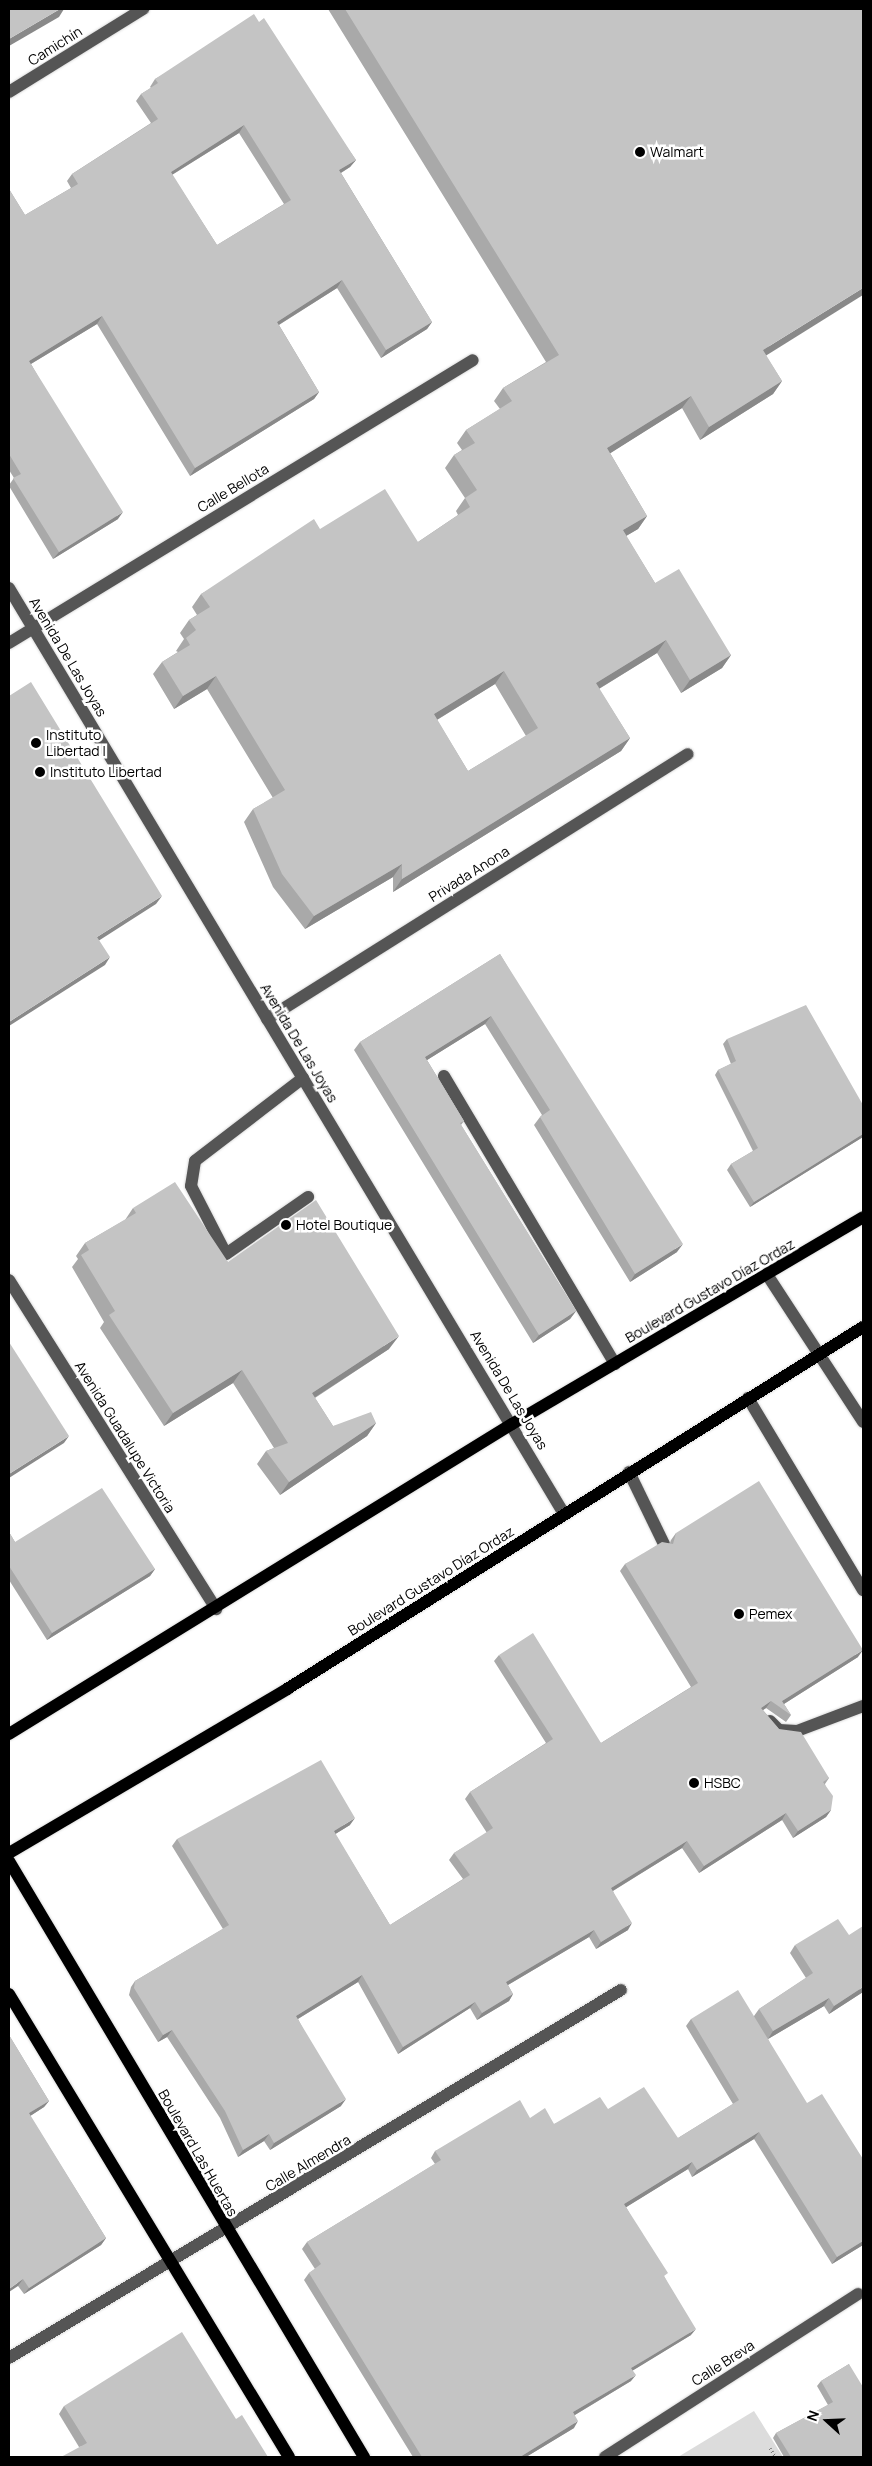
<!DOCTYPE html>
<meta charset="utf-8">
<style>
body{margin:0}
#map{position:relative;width:872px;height:2466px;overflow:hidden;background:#fff;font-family:Manrope,sans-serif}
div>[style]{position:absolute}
.green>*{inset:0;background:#dcdcdc}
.path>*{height:3px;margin-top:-1.5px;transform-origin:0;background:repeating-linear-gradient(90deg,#777 0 1px,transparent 0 3.5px)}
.roads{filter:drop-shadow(0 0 1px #dbdbdb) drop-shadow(0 0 1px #dbdbdb)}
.minor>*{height:12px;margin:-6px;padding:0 6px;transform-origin:6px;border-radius:6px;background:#555}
.major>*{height:12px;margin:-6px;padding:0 6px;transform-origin:6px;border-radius:6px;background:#000}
.wall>*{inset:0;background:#a9a9a9}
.shaded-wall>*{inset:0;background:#898989}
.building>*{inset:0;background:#c4c4c4}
.dots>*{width:14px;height:14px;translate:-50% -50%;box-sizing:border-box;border:2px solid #fff;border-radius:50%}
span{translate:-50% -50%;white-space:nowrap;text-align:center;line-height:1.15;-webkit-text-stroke:5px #fff;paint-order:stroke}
.street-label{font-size:14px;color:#000}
.poi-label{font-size:14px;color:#000}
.left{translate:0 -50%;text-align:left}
.frame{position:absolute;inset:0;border:10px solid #000;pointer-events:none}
.north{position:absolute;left:802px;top:2396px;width:50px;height:50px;-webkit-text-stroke:4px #fff;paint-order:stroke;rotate:290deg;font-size:14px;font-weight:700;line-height:20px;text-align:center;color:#000}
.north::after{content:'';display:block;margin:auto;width:18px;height:22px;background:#000;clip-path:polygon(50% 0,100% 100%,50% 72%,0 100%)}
</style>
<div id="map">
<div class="green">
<div style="clip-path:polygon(754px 2411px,783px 2457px,678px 2457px)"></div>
</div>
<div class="path">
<div style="left:770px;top:2448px;width:11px;rotate:56deg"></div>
</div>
<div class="roads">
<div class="minor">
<div style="left:9px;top:92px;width:158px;rotate:-31.8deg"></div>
<div style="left:9px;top:588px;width:1080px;rotate:59.06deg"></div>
<div style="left:9px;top:643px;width:543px;rotate:-31.38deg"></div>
<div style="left:267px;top:1019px;width:497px;rotate:-32.2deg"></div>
<div style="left:444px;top:1076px;width:335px;rotate:59.3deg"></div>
<div style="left:303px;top:1078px;width:136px;rotate:142.5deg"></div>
<div style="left:195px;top:1161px;width:25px;rotate:99deg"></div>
<div style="left:191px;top:1186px;width:76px;rotate:62.8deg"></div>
<div style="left:226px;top:1254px;width:100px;rotate:-34.8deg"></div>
<div style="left:768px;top:1276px;width:174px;rotate:56.9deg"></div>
<div style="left:9px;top:1280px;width:389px;rotate:57.8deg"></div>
<div style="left:748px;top:1398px;width:224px;rotate:59.1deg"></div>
<div style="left:629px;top:1472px;width:80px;rotate:64.1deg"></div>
<div style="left:770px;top:1721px;width:13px;rotate:45deg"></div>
<div style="left:779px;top:1730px;width:18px;rotate:3deg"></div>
<div style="left:797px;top:1731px;width:71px;rotate:-20.7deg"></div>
<div style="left:9px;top:2358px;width:714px;rotate:-31.02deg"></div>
<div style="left:605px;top:2457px;width:301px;rotate:-32.8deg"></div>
</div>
<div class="major">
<div style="left:9px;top:1734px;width:591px;rotate:-31.65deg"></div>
<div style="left:512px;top:1424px;width:407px;rotate:-30.5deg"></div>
<div style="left:9px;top:1853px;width:323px;rotate:-30.5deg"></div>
<div style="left:287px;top:1689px;width:680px;rotate:-32.15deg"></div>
<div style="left:9px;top:1861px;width:694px;rotate:59.22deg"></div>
<div style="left:9px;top:1994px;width:541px;rotate:58.84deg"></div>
</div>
</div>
<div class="wall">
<div style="clip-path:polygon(evenodd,328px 9px,863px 9px,766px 356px,782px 381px,773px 394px,700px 440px,682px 408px,610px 453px,647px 516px,638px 529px,626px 536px,655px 583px,731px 655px,722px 668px,681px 693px,657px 653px,599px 689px,630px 738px,621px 751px,393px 892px,393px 877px,305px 929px,273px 887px,244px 822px,253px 809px,273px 798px,207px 689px,174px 709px,153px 674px,162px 662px,178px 652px,176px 651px,184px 639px,180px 633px,189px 620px,197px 615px,192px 607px,201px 594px,320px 529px,418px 542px,458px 515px,456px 511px,465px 498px,445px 468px,454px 455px,462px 450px,457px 443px,466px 430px,500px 409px,494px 401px,503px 388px,546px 362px,328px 9px,495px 684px,526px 736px,468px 771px,437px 720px,495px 684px)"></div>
<div style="clip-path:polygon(evenodd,259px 22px,356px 160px,350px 167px,341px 173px,432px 322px,427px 329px,381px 358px,337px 288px,279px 325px,319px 392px,314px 399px,190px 476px,97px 324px,31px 364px,118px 519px,53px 559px,9px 486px,9px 485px,14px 478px,9px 470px,9px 189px,25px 215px,71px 188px,67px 181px,72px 174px,151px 123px,136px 101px,141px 94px,151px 88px,150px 87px,155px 79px,259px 22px,239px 133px,284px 204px,217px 245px,172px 175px,239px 133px)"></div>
<div style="clip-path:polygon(500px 954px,677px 1252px,630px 1282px,534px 1125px,540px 1117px,542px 1115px,485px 1024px,427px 1060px,464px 1121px,461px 1125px,576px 1311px,570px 1319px,533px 1343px,354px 1050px,360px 1042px)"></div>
<div style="clip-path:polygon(727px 1039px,863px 1105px,863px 1137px,750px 1207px,727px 1170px,731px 1164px,753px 1151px,715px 1075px,718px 1070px,731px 1064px,723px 1044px)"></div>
<div style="clip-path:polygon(133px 1208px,228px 1262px,389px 1349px,315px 1398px,333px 1426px,376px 1423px,367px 1436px,280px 1495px,257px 1464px,266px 1451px,274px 1448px,233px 1383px,164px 1426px,100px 1328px,104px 1322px,72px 1267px,78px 1259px,76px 1256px,85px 1243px,125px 1220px)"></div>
<div style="clip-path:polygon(9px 1532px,15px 1542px,155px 1569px,150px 1576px,47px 1640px,9px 1580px)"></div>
<div style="clip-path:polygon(676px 1533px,858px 1657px,784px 1704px,791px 1715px,786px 1722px,766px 1708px,763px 1710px,779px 1729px,829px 1778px,825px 1784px,831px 1810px,826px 1817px,793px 1838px,782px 1820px,699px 1873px,682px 1848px,613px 1891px,628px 1930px,596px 1949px,589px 1937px,508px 1985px,513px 1994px,509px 2001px,477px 2020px,470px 2008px,398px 2054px,358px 1982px,298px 2019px,341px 2106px,270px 2150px,264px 2141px,238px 2157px,220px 2118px,167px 2037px,158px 2042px,129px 1995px,131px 1987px,135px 1981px,223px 1929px,172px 1846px,177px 1839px,350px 1825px,335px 1834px,390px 1925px,463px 1879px,449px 1860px,454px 1853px,487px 1833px,465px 1799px,470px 1792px,546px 1743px,494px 1661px,499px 1655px,601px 1743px,691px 1687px,620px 1571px,625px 1564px,670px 1543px,671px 1540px)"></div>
<div style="clip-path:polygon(795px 1945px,863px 1992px,829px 2014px,824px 2006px,768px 2039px,863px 2245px,832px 2264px,754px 2139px,692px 2177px,688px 2169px,626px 2207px,665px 2278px,691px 2335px,633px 2370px,631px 2381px,575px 2415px,574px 2428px,526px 2457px,413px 2457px,304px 2280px,309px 2273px,315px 2269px,302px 2249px,307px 2242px,435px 2164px,431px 2158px,435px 2151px,530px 2118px,554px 2124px,608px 2109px,678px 2138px,733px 2104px,686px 2026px,691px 2019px,754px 2016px,759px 2009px,806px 1978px,790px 1953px)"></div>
<div style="clip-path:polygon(9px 2035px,49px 2101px,44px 2107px,30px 2116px,106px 2238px,101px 2245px,24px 2294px,18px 2286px)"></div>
<div style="clip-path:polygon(849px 2364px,863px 2457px,784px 2457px,773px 2438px,776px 2433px,828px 2405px,817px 2386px,821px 2381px)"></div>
<div style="clip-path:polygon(64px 2406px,236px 2419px,79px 2447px,59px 2414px)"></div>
</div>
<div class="shaded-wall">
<div style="clip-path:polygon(60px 9px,64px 9px,59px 17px,9px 46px,9px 39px)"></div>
<div style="clip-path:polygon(244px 125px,239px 133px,165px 179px,171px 172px)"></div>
<div style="clip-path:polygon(356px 160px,350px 167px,334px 177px,339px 170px)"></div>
<div style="clip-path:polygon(342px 280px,337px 288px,272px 329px,277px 322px)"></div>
<div style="clip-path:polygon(863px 288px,863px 295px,754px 363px,763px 350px)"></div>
<div style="clip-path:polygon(102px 316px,97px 324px,24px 368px,29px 361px)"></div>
<div style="clip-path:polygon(432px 322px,427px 329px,381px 358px,386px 350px)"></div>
<div style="clip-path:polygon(782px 381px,773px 394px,700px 440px,709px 427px)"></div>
<div style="clip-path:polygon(319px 392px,314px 399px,190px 476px,195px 468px)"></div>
<div style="clip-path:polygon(691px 396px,682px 408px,598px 461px,607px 448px)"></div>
<div style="clip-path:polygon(123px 512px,118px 519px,53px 559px,59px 552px)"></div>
<div style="clip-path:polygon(647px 516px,638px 529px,614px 543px,623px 530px)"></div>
<div style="clip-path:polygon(666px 640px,657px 653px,587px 696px,596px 683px)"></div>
<div style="clip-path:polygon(731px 655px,722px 668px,681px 693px,690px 680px)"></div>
<div style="clip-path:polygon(504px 671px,495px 684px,425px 727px,434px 714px)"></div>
<div style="clip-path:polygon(216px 676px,207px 689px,174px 709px,183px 696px)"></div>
<div style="clip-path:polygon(630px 738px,621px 751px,393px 892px,402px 879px)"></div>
<div style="clip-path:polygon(402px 864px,393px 877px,305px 929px,314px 916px)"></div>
<div style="clip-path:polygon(162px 896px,156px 904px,92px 945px,97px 937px)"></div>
<div style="clip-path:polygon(110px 957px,105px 965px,9px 1026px,9px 1022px)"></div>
<div style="clip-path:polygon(491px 1016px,485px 1024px,419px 1065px,425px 1057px)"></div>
<div style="clip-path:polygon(863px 1134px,863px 1137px,750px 1207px,754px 1202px)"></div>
<div style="clip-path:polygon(683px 1244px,677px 1252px,630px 1282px,635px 1274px)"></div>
<div style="clip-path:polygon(576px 1311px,570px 1319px,533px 1343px,539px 1335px)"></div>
<div style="clip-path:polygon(399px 1336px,389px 1349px,303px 1405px,312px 1393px)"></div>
<div style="clip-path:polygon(242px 1370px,233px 1383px,164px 1426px,173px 1413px)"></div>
<div style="clip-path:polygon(376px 1423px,367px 1436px,280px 1495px,289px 1482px)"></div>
<div style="clip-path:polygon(69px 1436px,64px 1443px,9px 1478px,9px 1474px)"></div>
<div style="clip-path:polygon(155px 1569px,150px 1576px,47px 1640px,52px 1633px)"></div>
<div style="clip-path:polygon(863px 1650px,858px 1657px,779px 1707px,782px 1701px)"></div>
<div style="clip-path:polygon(771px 1701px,766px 1708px,756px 1715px,761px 1708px)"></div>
<div style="clip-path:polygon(831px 1810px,826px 1817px,793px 1838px,798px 1831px)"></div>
<div style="clip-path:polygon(786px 1813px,782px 1820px,699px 1873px,704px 1866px)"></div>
<div style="clip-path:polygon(355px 1818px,350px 1825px,329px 1838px,334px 1831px)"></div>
<div style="clip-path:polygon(687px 1841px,682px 1848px,606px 1895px,611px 1888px)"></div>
<div style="clip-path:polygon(632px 1923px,628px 1930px,596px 1949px,601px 1942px)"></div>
<div style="clip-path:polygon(594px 1930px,589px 1937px,501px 1989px,506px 1982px)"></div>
<div style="clip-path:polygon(362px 1975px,358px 1982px,291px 2023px,296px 2016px)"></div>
<div style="clip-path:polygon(863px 1987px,863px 1992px,829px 2014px,834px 2006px)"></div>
<div style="clip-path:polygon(513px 1994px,509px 2001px,477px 2020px,482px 2013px)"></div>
<div style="clip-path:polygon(829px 1998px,824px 2006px,768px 2039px,773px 2031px)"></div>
<div style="clip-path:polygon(475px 2002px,470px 2008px,398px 2054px,403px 2047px)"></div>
<div style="clip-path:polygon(172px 2030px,167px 2037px,158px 2042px,163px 2035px)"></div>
<div style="clip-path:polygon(346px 2099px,341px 2106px,270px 2150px,274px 2143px)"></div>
<div style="clip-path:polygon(49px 2101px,44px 2107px,24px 2120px,29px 2113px)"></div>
<div style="clip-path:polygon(759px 2132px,754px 2139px,692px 2177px,697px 2170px)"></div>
<div style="clip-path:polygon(269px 2134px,264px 2141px,238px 2157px,243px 2150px)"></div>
<div style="clip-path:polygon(692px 2162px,688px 2169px,620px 2211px,624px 2204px)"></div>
<div style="clip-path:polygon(106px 2238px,101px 2245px,24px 2294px,29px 2288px)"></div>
<div style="clip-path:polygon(863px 2241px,863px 2245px,832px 2264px,837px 2257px)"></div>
<div style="clip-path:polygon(23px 2279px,18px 2286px,9px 2292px,9px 2289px)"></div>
<div style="clip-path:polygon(696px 2329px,691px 2335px,627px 2374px,631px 2368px)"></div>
<div style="clip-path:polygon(636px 2375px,631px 2381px,568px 2419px,573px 2412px)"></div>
<div style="clip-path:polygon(578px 2421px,574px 2428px,526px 2457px,520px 2457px)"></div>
</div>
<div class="building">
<div style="clip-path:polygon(9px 9px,60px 9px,9px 39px)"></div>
<div style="clip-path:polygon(evenodd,345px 9px,863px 9px,863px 288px,763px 350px,782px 381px,709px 427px,691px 396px,607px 448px,647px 516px,623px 530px,655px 583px,679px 569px,731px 655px,690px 680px,666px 640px,596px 683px,630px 738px,402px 879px,402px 864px,314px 916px,282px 874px,253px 809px,285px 790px,216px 676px,183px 696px,162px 662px,190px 645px,186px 638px,196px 630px,189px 620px,210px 607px,201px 594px,314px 519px,320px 529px,385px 489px,418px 542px,470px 507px,465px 498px,477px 490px,454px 455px,475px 443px,466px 430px,512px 401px,503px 388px,559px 355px,345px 9px,504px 671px,538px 728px,468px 771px,434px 714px,504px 671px)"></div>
<div style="clip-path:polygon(evenodd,254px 14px,259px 22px,264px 18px,356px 160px,339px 170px,432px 322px,386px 350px,342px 280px,277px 322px,319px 392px,195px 468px,102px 316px,29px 361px,123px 512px,59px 552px,13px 478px,21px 474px,9px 454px,9px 189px,25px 215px,78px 184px,72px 174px,158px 119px,141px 94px,158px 83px,155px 79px,254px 14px,244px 125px,291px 200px,217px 245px,171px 172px,244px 125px)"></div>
<div style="clip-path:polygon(31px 682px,162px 896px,97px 937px,110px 957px,9px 1022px,9px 696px)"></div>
<div style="clip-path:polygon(500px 954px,683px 1244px,635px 1274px,540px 1117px,550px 1110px,491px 1016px,425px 1057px,464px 1121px,460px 1123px,576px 1311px,539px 1335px,360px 1042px)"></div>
<div style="clip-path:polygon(806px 1005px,863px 1105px,863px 1134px,754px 1202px,731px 1164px,758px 1148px,718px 1070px,736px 1061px,727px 1039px)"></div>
<div style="clip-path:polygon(175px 1182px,228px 1262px,316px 1200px,399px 1336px,312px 1393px,333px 1426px,371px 1412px,376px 1423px,289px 1482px,266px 1451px,288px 1443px,242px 1370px,173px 1413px,109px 1315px,115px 1311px,81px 1255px,89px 1250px,85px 1243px,136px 1213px,133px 1208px)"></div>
<div style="clip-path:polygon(9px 1342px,69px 1436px,9px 1474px)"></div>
<div style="clip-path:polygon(759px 1481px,863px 1650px,782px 1701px,791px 1715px,771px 1701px,761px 1708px,779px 1729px,801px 1732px,829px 1778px,823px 1782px,833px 1796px,831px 1810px,798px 1831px,786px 1813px,704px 1866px,687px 1841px,611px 1888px,632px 1923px,601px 1942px,594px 1930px,506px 1982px,513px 1994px,482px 2013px,475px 2002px,403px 2047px,362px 1975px,296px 2016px,346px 2099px,274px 2143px,269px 2134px,243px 2150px,225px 2111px,172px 2030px,163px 2035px,134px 1988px,135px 1981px,229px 1925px,177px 1839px,321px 1760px,355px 1818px,334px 1831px,390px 1925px,470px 1875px,454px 1853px,493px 1828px,470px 1792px,553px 1739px,499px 1655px,533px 1633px,601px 1743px,698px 1683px,625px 1564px,662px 1542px,673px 1544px,676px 1533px)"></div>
<div style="clip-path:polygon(102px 1488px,155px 1569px,52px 1633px,9px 1566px,9px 1532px,15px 1542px)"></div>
<div style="clip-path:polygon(838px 1919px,849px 1935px,863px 1926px,863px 1987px,834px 2006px,829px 1998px,773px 2031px,759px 2009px,813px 1973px,795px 1945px)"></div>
<div style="clip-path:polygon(738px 1990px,807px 2103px,822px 2094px,863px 2159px,863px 2241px,837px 2257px,759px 2132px,697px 2170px,692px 2162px,624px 2204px,668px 2273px,664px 2276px,696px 2329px,631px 2368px,636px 2375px,573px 2412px,578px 2421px,520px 2457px,422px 2457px,309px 2273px,321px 2264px,307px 2242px,441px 2160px,435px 2151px,520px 2100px,530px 2118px,545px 2108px,554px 2124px,600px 2097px,608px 2109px,644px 2087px,678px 2138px,739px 2100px,691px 2019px)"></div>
<div style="clip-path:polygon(9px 2035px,49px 2101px,29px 2113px,106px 2238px,29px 2288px,23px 2279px,9px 2289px)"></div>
<div style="clip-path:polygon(182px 2332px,236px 2419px,242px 2415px,268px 2457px,61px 2457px,87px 2443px,64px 2406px)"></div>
<div style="clip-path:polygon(849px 2364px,863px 2387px,863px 2457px,791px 2457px,776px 2433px,833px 2402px,821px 2381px)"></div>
</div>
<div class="dots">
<div style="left:640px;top:152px;background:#000"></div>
<div style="left:36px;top:743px;background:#000"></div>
<div style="left:40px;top:772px;background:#000"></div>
<div style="left:286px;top:1225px;background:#000"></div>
<div style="left:739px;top:1614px;background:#000"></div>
<div style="left:694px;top:1783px;background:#000"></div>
</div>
<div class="street-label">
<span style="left:55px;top:46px;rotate:-32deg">Camichín</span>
<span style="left:233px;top:488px;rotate:-31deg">Calle Bellota</span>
<span style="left:68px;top:657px;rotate:59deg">Avenida De Las Joyas</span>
<span style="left:469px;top:874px;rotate:-32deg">Privada Anona</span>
<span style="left:299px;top:1043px;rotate:59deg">Avenida De Las Joyas</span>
<span style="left:710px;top:1291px;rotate:-30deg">Boulevard Gustavo Díaz Ordaz</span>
<span style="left:509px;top:1390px;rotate:59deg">Avenida De Las Joyas</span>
<span style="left:125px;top:1437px;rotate:58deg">Avenida Guadalupe Victoria</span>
<span style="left:431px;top:1581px;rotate:-32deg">Boulevard Gustavo Díaz Ordaz</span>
<span style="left:198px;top:2153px;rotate:60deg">Boulevard Las Huertas</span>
<span style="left:308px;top:2163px;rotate:-31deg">Calle Almendra</span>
<span style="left:723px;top:2363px;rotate:-33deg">Calle Breva</span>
</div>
<div class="poi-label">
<span class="left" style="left:650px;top:152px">Walmart</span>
<span class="left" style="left:46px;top:743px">Instituto<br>Libertad I</span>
<span class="left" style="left:50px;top:772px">Instituto Libertad</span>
<span class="left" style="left:296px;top:1225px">Hotel Boutique</span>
<span class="left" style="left:749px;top:1614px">Pemex</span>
<span class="left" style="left:704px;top:1783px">HSBC</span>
</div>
<div class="frame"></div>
<div class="north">N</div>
</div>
